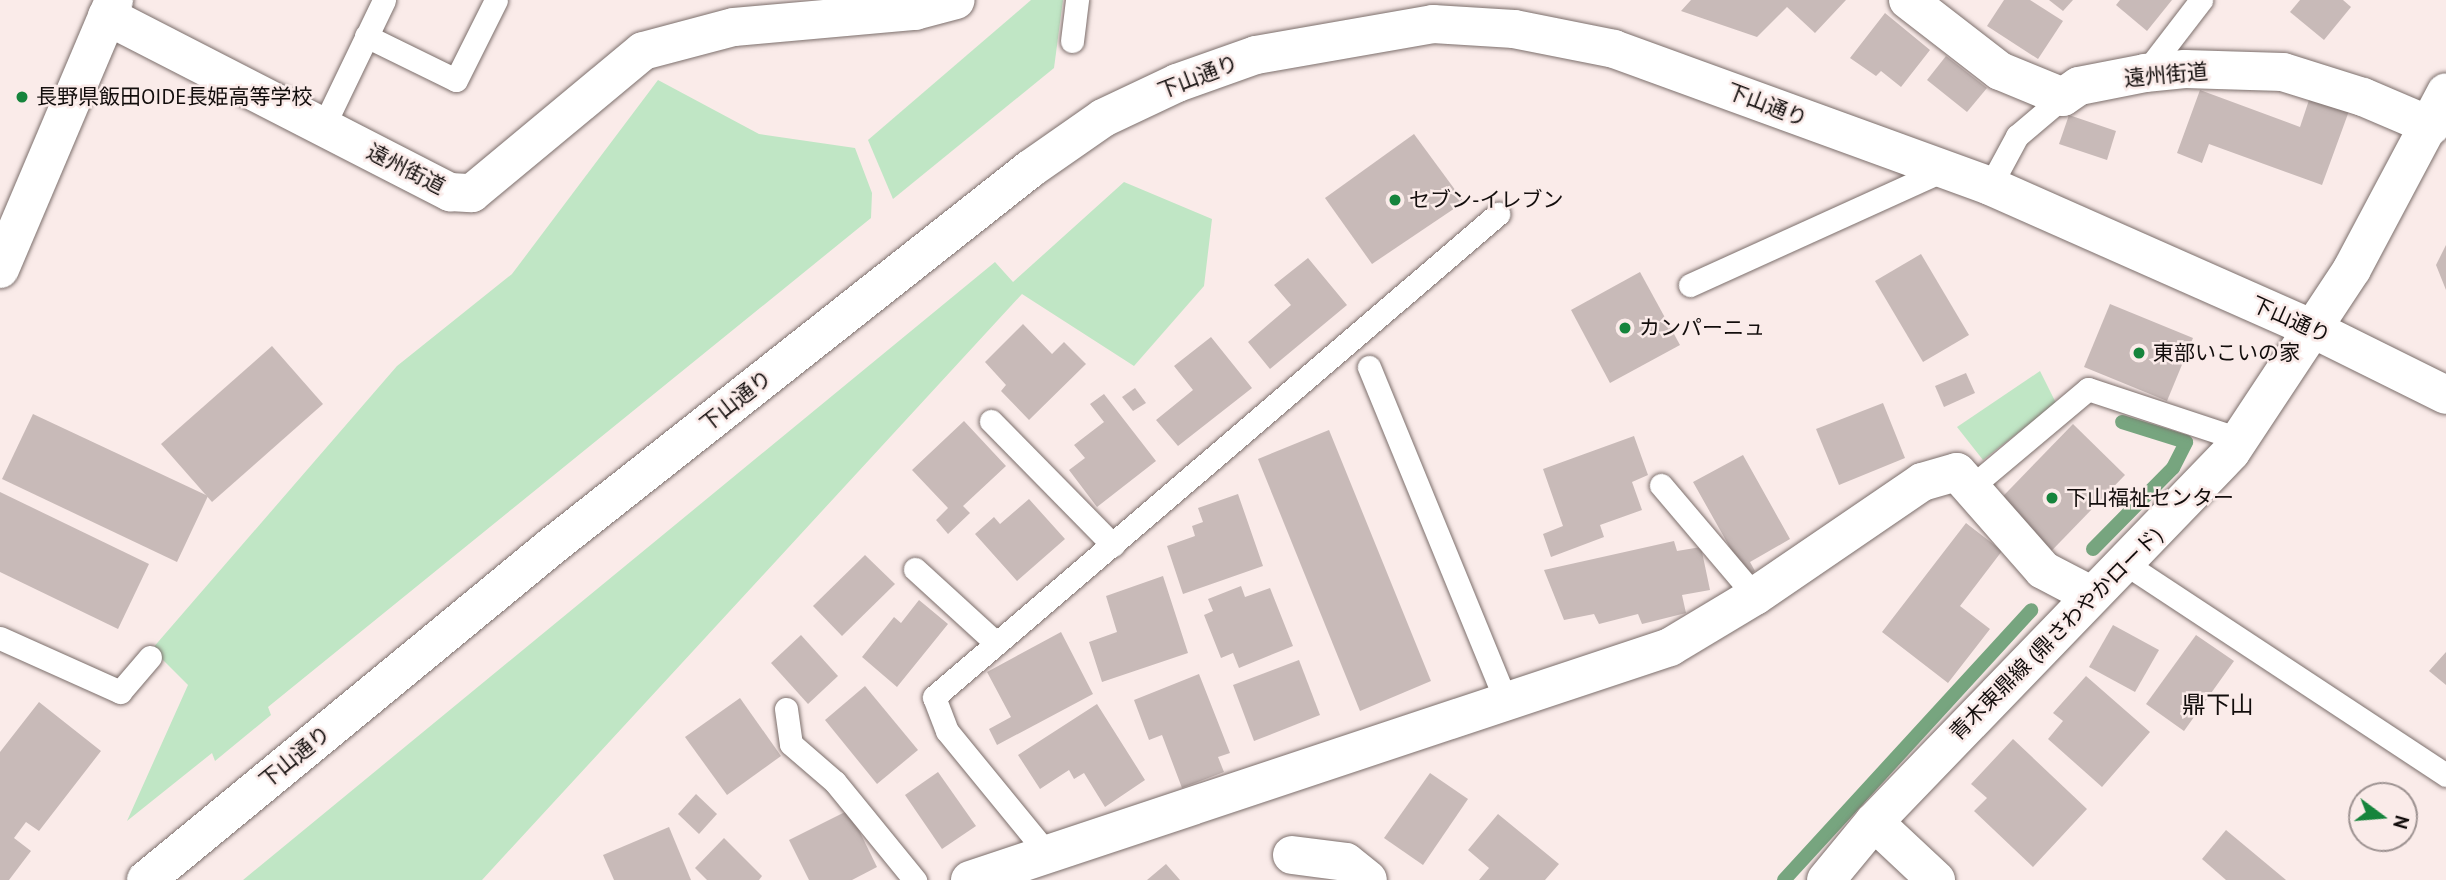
<!DOCTYPE html>
<meta charset="utf-8">
<style>
body{margin:0}
#map{position:relative;width:2446px;height:880px;overflow:hidden;background:#faebe9;font-family:"PT Sans","Noto Sans JP",sans-serif}
div>[style]{position:absolute}
.green>*{inset:0;background:#c0e6c5}
.stream>*{height:14px;margin:-7px;padding:0 7px;transform-origin:7px;border-radius:7px;background:#77a57f}
.building>*{inset:0;background:#c8bab8}
.roads{filter:drop-shadow(0 0 2px #7c6f6c) drop-shadow(0 0 2px #7c6f6c)}
.service>*{height:23px;margin:-11.5px;padding:0 11.5px;transform-origin:11.5px;border-radius:11.5px;background:#fff}
.minor>*{height:38px;margin:-19px;padding:0 19px;transform-origin:19px;border-radius:19px;background:#fff}
.tertiary>*{height:38px;margin:-19px;padding:0 19px;transform-origin:19px;border-radius:19px;background:#fff}
.secondary>*{height:38px;margin:-19px;padding:0 19px;transform-origin:19px;border-radius:19px;background:#fff}
.dots>*{width:19px;height:19px;translate:-50% -50%;box-sizing:border-box;border:4px solid #faebe9;border-radius:50%}
span{translate:-50% -50%;white-space:nowrap;text-align:center;line-height:1.15;-webkit-text-stroke:5px #faebe9;paint-order:stroke}
.street-label{font-size:21px;color:#120d0c}
.poi-label{font-size:21px;color:#120d0c}
.left{translate:0 -50%;text-align:left}
.quarter-label{font-size:24px;color:#120d0c}
.north{position:absolute;left:2348px;top:782px;width:70px;height:70px;box-sizing:border-box;background:#faebe9;border:2px solid #9d9291;border-radius:50%;rotate:106deg;font-size:19px;font-weight:700;line-height:28px;text-align:center;color:#120d0c}
.north::after{content:'';display:block;margin:auto;width:24px;height:32px;background:#16843c;clip-path:polygon(50% 0,100% 100%,50% 72%,0 100%)}
</style>
<div id="map">
<div class="green">
<div style="clip-path:polygon(1031px 0,1063px 0,1054px 68px,893px 199px,868px 140px)"></div>
<div style="clip-path:polygon(658px 80px,759px 134px,855px 148px,872px 193px,871px 218px,268px 707px,271px 715px,215px 761px,212px 753px,127px 821px,188px 685px,152px 649px,397px 366px,512px 274px)"></div>
<div style="clip-path:polygon(1124px 182px,1212px 219px,1204px 286px,1134px 366px,1022px 294px,482px 880px,243px 880px,995px 262px,1013px 282px)"></div>
<div style="clip-path:polygon(2040px 371px,2056px 403px,1983px 460px,1957px 427px)"></div>
</div>
<div class="stream">
<div style="left:2093px;top:549px;width:114px;rotate:-45.4deg"></div>
<div style="left:2173px;top:468px;width:29px;rotate:-63deg"></div>
<div style="left:2186px;top:442px;width:67px;rotate:-162.6deg"></div>
<div style="left:1784px;top:880px;width:366px;rotate:-47.5deg"></div>
</div>
<div class="building">
<div style="clip-path:polygon(1691px 0,1846px 0,1815px 33px,1787px 7px,1757px 37px,1681px 11px)"></div>
<div style="clip-path:polygon(2004px 0,2030px 0,2063px 21px,2038px 59px,1987px 26px)"></div>
<div style="clip-path:polygon(2049px 0,2073px 0,2063px 11px)"></div>
<div style="clip-path:polygon(2120px 0,2172px 0,2147px 31px,2116px 5px)"></div>
<div style="clip-path:polygon(2300px 0,2343px 0,2351px 7px,2324px 40px,2290px 12px)"></div>
<div style="clip-path:polygon(1885px 13px,1930px 50px,1901px 87px,1881px 71px,1876px 76px,1850px 58px)"></div>
<div style="clip-path:polygon(1946px 56px,1987px 88px,1967px 112px,1927px 80px)"></div>
<div style="clip-path:polygon(2200px 90px,2300px 127px,2310px 97px,2349px 111px,2322px 185px,2209px 144px,2202px 163px,2177px 153px)"></div>
<div style="clip-path:polygon(2069px 115px,2116px 131px,2107px 160px,2059px 144px)"></div>
<div style="clip-path:polygon(1414px 134px,1464px 202px,1372px 264px,1325px 198px)"></div>
<div style="clip-path:polygon(2446px 245px,2446px 290px,2436px 265px)"></div>
<div style="clip-path:polygon(1921px 254px,1969px 335px,1923px 362px,1875px 281px)"></div>
<div style="clip-path:polygon(1308px 258px,1347px 305px,1270px 369px,1248px 342px,1291px 305px,1274px 285px)"></div>
<div style="clip-path:polygon(1640px 272px,1680px 345px,1610px 383px,1571px 310px)"></div>
<div style="clip-path:polygon(2110px 304px,2193px 338px,2167px 401px,2084px 367px)"></div>
<div style="clip-path:polygon(1023px 324px,1052px 354px,1064px 342px,1086px 364px,1029px 420px,1001px 391px,1006px 385px,985px 362px)"></div>
<div style="clip-path:polygon(1211px 337px,1252px 388px,1178px 446px,1156px 420px,1193px 390px,1174px 366px)"></div>
<div style="clip-path:polygon(272px 346px,323px 404px,212px 502px,161px 444px)"></div>
<div style="clip-path:polygon(1966px 373px,1975px 393px,1944px 407px,1935px 386px)"></div>
<div style="clip-path:polygon(1135px 388px,1146px 403px,1133px 411px,1122px 397px)"></div>
<div style="clip-path:polygon(1104px 394px,1156px 461px,1097px 507px,1069px 470px,1085px 458px,1074px 445px,1104px 422px,1090px 404px)"></div>
<div style="clip-path:polygon(1883px 403px,1905px 458px,1839px 485px,1816px 429px)"></div>
<div style="clip-path:polygon(33px 414px,208px 496px,177px 562px,2px 479px)"></div>
<div style="clip-path:polygon(964px 421px,1006px 466px,963px 506px,970px 513px,948px 534px,936px 520px,948px 508px,912px 470px)"></div>
<div style="clip-path:polygon(2073px 424px,2125px 475px,2031px 572px,1979px 521px)"></div>
<div style="clip-path:polygon(1329px 430px,1431px 681px,1360px 711px,1258px 459px)"></div>
<div style="clip-path:polygon(1634px 436px,1648px 475px,1632px 482px,1642px 510px,1600px 525px,1604px 537px,1551px 557px,1543px 534px,1563px 526px,1543px 469px)"></div>
<div style="clip-path:polygon(1743px 455px,1790px 539px,1750px 562px,1755px 571px,1746px 576px,1693px 482px)"></div>
<div style="clip-path:polygon(0 492px,149px 564px,118px 629px,0 572px)"></div>
<div style="clip-path:polygon(1238px 494px,1263px 566px,1183px 594px,1167px 546px,1195px 536px,1192px 526px,1203px 522px,1198px 508px)"></div>
<div style="clip-path:polygon(1029px 499px,1065px 539px,1017px 581px,975px 534px,994px 517px,1000px 524px)"></div>
<div style="clip-path:polygon(1966px 523px,2002px 551px,1960px 606px,1990px 629px,1948px 683px,1882px 632px)"></div>
<div style="clip-path:polygon(1674px 541px,1677px 551px,1701px 547px,1710px 590px,1682px 595px,1686px 613px,1642px 624px,1638px 614px,1599px 624px,1594px 614px,1564px 620px,1544px 570px)"></div>
<div style="clip-path:polygon(865px 555px,895px 584px,842px 636px,813px 606px)"></div>
<div style="clip-path:polygon(1163px 576px,1188px 653px,1102px 682px,1089px 642px,1117px 632px,1106px 596px)"></div>
<div style="clip-path:polygon(1241px 586px,1245px 597px,1270px 588px,1293px 646px,1239px 668px,1233px 653px,1221px 658px,1204px 615px,1213px 611px,1208px 599px)"></div>
<div style="clip-path:polygon(919px 600px,948px 624px,897px 687px,862px 657px,894px 617px,901px 623px)"></div>
<div style="clip-path:polygon(2113px 625px,2159px 650px,2135px 692px,2089px 667px)"></div>
<div style="clip-path:polygon(1061px 632px,1093px 694px,997px 745px,989px 729px,1011px 717px,987px 672px)"></div>
<div style="clip-path:polygon(801px 635px,838px 676px,808px 704px,771px 663px)"></div>
<div style="clip-path:polygon(2196px 635px,2234px 661px,2184px 731px,2146px 704px)"></div>
<div style="clip-path:polygon(2446px 652px,2446px 685px,2429px 671px)"></div>
<div style="clip-path:polygon(1299px 660px,1320px 715px,1254px 741px,1233px 685px)"></div>
<div style="clip-path:polygon(1199px 674px,1230px 753px,1218px 757px,1224px 772px,1182px 788px,1162px 735px,1149px 740px,1134px 700px)"></div>
<div style="clip-path:polygon(2086px 676px,2150px 732px,2102px 787px,2048px 739px,2063px 721px,2053px 713px)"></div>
<div style="clip-path:polygon(865px 686px,918px 750px,877px 784px,825px 720px)"></div>
<div style="clip-path:polygon(740px 698px,781px 756px,727px 795px,685px 737px)"></div>
<div style="clip-path:polygon(39px 702px,101px 751px,39px 831px,26px 822px,14px 838px,31px 851px,9px 880px,0 880px,0 752px)"></div>
<div style="clip-path:polygon(1097px 704px,1145px 780px,1105px 807px,1084px 773px,1074px 779px,1069px 770px,1040px 789px,1018px 755px)"></div>
<div style="clip-path:polygon(2013px 739px,2087px 809px,2033px 867px,1974px 811px,1987px 798px,1971px 784px)"></div>
<div style="clip-path:polygon(938px 772px,976px 826px,942px 849px,905px 795px)"></div>
<div style="clip-path:polygon(1430px 773px,1468px 799px,1423px 865px,1384px 838px)"></div>
<div style="clip-path:polygon(696px 794px,717px 814px,699px 834px,678px 814px)"></div>
<div style="clip-path:polygon(849px 810px,877px 867px,852px 880px,809px 880px,789px 840px)"></div>
<div style="clip-path:polygon(1498px 814px,1559px 864px,1545px 880px,1479px 880px,1489px 868px,1468px 850px)"></div>
<div style="clip-path:polygon(669px 827px,691px 880px,614px 880px,603px 855px)"></div>
<div style="clip-path:polygon(2226px 830px,2286px 880px,2226px 880px,2202px 859px)"></div>
<div style="clip-path:polygon(724px 838px,762px 876px,759px 880px,707px 880px,695px 868px)"></div>
<div style="clip-path:polygon(1166px 864px,1180px 880px,1147px 880px)"></div>
</div>
<div class="roads">
<div class="service">
<div style="left:366px;top:36px;width:100px;rotate:26.1deg"></div>
<div style="left:456px;top:80px;width:89px;rotate:-63.4deg"></div>
<div style="left:1072px;top:41px;width:41px;rotate:-83deg"></div>
<div style="left:2145px;top:73px;width:92px;rotate:-52.5deg"></div>
<div style="left:323px;top:127px;width:141px;rotate:-64.3deg"></div>
<div style="left:1990px;top:186px;width:57px;rotate:-61.6deg"></div>
<div style="left:2017px;top:136px;width:60px;rotate:-40.3deg"></div>
<div style="left:1690px;top:285px;width:279px;rotate:-24.4deg"></div>
<div style="left:1369px;top:367px;width:361px;rotate:67.7deg"></div>
<div style="left:991px;top:421px;width:174px;rotate:45.5deg"></div>
<div style="left:1661px;top:485px;width:145px;rotate:49.7deg"></div>
<div style="left:1970px;top:488px;width:154px;rotate:-40deg"></div>
<div style="left:2088px;top:389px;width:159px;rotate:18.3deg"></div>
<div style="left:2126px;top:564px;width:383px;rotate:33.4deg"></div>
<div style="left:915px;top:569px;width:110px;rotate:42.4deg"></div>
<div style="left:0;top:638px;width:132px;rotate:24.2deg"></div>
<div style="left:120px;top:692px;width:46px;rotate:-49.4deg"></div>
<div style="left:786px;top:709px;width:35px;rotate:82deg"></div>
<div style="left:791px;top:744px;width:58px;rotate:40.8deg"></div>
<div style="left:835px;top:782px;width:127px;rotate:50.8deg"></div>
<div style="left:1046px;top:852px;width:156px;rotate:-129.3deg"></div>
<div style="left:947px;top:731px;width:36px;rotate:-111deg"></div>
<div style="left:934px;top:697px;width:743px;rotate:-40.58deg"></div>
</div>
<div class="minor">
<div style="left:1908px;top:0;width:116px;rotate:37.7deg"></div>
<div style="left:2000px;top:71px;width:68px;rotate:22.4deg"></div>
<div style="left:2063px;top:97px;width:19px;rotate:-35deg"></div>
<div style="left:2079px;top:86px;width:67px;rotate:-11.1deg"></div>
<div style="left:2145px;top:73px;width:40px;rotate:-5.7deg"></div>
<div style="left:2185px;top:69px;width:98px;rotate:1.8deg"></div>
<div style="left:2283px;top:72px;width:84px;rotate:17.4deg"></div>
<div style="left:2363px;top:97px;width:74px;rotate:23.1deg"></div>
<div style="left:107px;top:16px;width:386px;rotate:27.2deg"></div>
<div style="left:450px;top:192px;width:22px;rotate:3deg"></div>
<div style="left:472px;top:193px;width:222px;rotate:-39.7deg"></div>
<div style="left:643px;top:51px;width:94px;rotate:-14.8deg"></div>
<div style="left:734px;top:27px;width:182px;rotate:-5.1deg"></div>
<div style="left:915px;top:11px;width:42px;rotate:-15deg"></div>
<div style="left:1874px;top:822px;width:85px;rotate:43.1deg"></div>
<div style="left:1292px;top:855px;width:54px;rotate:7.4deg"></div>
<div style="left:1346px;top:862px;width:28px;rotate:39deg"></div>
<div style="left:970px;top:880px;width:738px;rotate:-18.41deg"></div>
<div style="left:1670px;top:647px;width:99px;rotate:-31deg"></div>
<div style="left:1755px;top:596px;width:202px;rotate:-34.3deg"></div>
<div style="left:1922px;top:482px;width:36px;rotate:-16deg"></div>
<div style="left:1957px;top:472px;width:130px;rotate:48.7deg"></div>
<div style="left:2043px;top:570px;width:52px;rotate:27.6deg"></div>
</div>
<div class="tertiary">
<div style="left:0;top:269px;width:292px;rotate:-67deg"></div>
<div style="left:146px;top:880px;width:526px;rotate:-39.44deg"></div>
<div style="left:552px;top:546px;width:609px;rotate:-38.26deg"></div>
<div style="left:1030px;top:169px;width:89px;rotate:-34.9deg"></div>
<div style="left:1103px;top:118px;width:82px;rotate:-25.3deg"></div>
<div style="left:1177px;top:83px;width:84px;rotate:-19.5deg"></div>
<div style="left:1256px;top:55px;width:180px;rotate:-9.9deg"></div>
<div style="left:1433px;top:24px;width:81px;rotate:3.5deg"></div>
<div style="left:1514px;top:29px;width:102px;rotate:11.3deg"></div>
<div style="left:1614px;top:49px;width:400px;rotate:20deg"></div>
<div style="left:1990px;top:186px;width:353px;rotate:23.9deg"></div>
<div style="left:2313px;top:329px;width:148px;rotate:26.4deg"></div>
</div>
<div class="secondary">
<div style="left:1826px;top:880px;width:75px;rotate:-50.4deg"></div>
<div style="left:1874px;top:822px;width:514px;rotate:-46.02deg"></div>
<div style="left:2231px;top:452px;width:219px;rotate:-56.5deg"></div>
<div style="left:2352px;top:269px;width:200px;rotate:-62deg"></div>
</div>
</div>
<div class="dots">
<div style="left:22px;top:97px;background:#16843c"></div>
<div style="left:1395px;top:200px;background:#16843c"></div>
<div style="left:1625px;top:328px;background:#16843c"></div>
<div style="left:2139px;top:353px;background:#16843c"></div>
<div style="left:2052px;top:498px;background:#16843c"></div>
</div>
<div class="street-label">
<span style="left:2166px;top:75px;rotate:-5deg">遠州街道</span>
<span style="left:1198px;top:77px;rotate:-21deg">下山通り</span>
<span style="left:1767px;top:105px;rotate:21deg">下山通り</span>
<span style="left:406px;top:169px;rotate:27deg">遠州街道</span>
<span style="left:2291px;top:320px;rotate:24deg">下山通り</span>
<span style="left:736px;top:401px;rotate:-38deg">下山通り</span>
<span style="left:2056px;top:634px;rotate:-45deg">青木東鼎線 (鼎さわやかロード)</span>
<span style="left:295px;top:757px;rotate:-39deg">下山通り</span>
</div>
<div class="poi-label">
<span class="left" style="left:36px;top:97px">長野県飯田OIDE長姫高等学校</span>
<span class="left" style="left:1409px;top:200px">セブン-イレブン</span>
<span class="left" style="left:1639px;top:328px">カンパーニュ</span>
<span class="left" style="left:2153px;top:353px">東部いこいの家</span>
<span class="left" style="left:2066px;top:498px">下山福祉センター</span>
</div>
<div class="quarter-label">
<span style="left:2218px;top:705px">鼎下山</span>
</div>
<div class="north">N</div>
</div>
